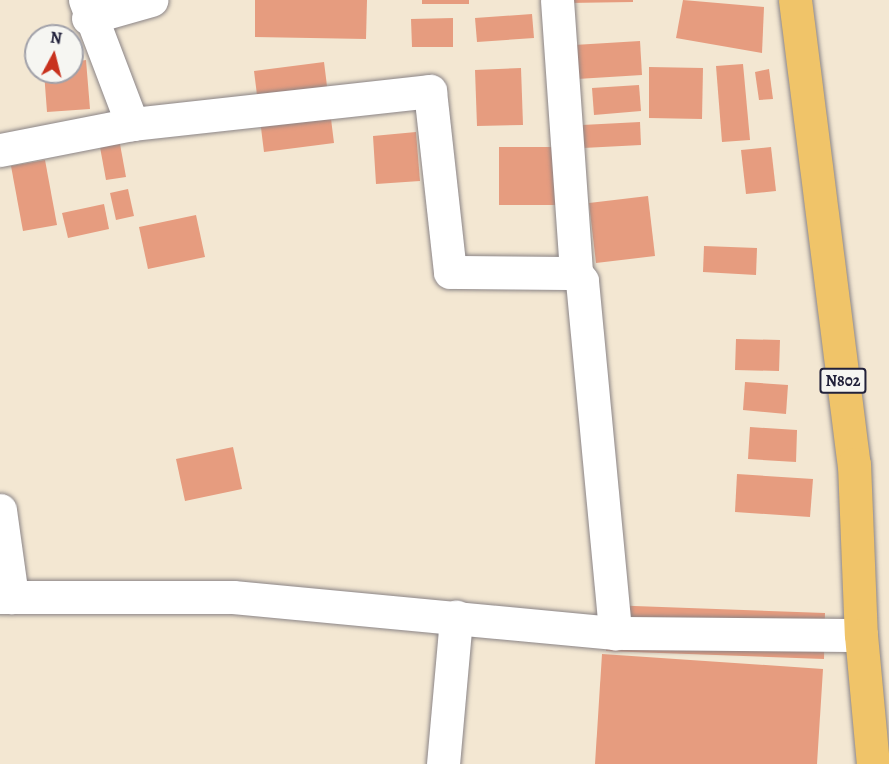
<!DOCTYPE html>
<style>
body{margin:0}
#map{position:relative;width:889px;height:764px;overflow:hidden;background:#f3e7d2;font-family:Alegreya,serif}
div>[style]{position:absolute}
.building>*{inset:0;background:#e69c7f}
.roads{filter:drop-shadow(0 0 2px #8a8486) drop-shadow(0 0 2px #8a8486)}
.street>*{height:33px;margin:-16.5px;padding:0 16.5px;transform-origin:16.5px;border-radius:16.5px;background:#fff}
.highway>*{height:33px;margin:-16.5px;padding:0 16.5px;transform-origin:16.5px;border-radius:16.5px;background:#f0c469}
span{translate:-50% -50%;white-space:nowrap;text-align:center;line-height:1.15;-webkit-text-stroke:4.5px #f6f6f2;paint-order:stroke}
.shield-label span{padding:2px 4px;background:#f6f6f2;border:2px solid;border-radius:4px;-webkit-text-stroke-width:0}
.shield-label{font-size:16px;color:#22223b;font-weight:700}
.north{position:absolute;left:24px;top:24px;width:60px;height:60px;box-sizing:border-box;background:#f6f6f2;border:2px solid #a1a1a9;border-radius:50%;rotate:7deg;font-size:16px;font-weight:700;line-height:24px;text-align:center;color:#22223b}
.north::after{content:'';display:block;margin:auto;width:21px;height:27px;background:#c8321e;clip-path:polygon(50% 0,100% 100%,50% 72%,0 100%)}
</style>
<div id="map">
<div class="building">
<div style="clip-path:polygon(255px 0,367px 0,366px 39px,255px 37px)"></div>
<div style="clip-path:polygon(422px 0,469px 0,469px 4px,422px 4px)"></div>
<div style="clip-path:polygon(567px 0,633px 0,633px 2px,567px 3px)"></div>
<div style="clip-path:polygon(683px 0,764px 7px,762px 53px,676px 38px)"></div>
<div style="clip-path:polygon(532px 14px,534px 38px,477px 42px,475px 18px)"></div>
<div style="clip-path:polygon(453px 18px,453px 47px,412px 47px,411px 19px)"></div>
<div style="clip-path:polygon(640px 41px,642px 75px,577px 79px,574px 45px)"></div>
<div style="clip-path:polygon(86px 60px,90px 109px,47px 112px,44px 72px,72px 72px,72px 62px)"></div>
<div style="clip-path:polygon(324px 62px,334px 143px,264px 152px,254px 71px)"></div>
<div style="clip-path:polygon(743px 64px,750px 140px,722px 142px,716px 66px)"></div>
<div style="clip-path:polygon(649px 67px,703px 68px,702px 119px,649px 118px)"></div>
<div style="clip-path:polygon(521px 68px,523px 125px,477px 126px,475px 70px)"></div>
<div style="clip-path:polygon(769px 69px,773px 99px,759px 100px,755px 72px)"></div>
<div style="clip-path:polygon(639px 85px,641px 111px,594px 115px,592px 88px)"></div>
<div style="clip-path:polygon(640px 122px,641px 145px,583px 148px,582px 125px)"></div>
<div style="clip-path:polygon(416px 132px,420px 181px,376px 184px,373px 136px)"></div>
<div style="clip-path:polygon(118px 133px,126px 177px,106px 180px,98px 136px)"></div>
<div style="clip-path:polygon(499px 147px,561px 147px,561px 205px,499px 205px)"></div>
<div style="clip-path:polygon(771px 147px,776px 191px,746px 194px,741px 150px)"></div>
<div style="clip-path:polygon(45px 160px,57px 225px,23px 231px,11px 166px)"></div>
<div style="clip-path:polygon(128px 189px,134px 216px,116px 220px,110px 193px)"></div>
<div style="clip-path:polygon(648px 196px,655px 256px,596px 263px,589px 203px)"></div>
<div style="clip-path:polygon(104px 204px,109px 229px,68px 238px,62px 213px)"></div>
<div style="clip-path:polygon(196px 215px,205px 257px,148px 269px,139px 227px)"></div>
<div style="clip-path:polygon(704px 246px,757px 248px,756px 275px,703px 272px)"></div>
<div style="clip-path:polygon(736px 339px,780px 340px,779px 371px,735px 370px)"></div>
<div style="clip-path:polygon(745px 382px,788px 385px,786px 414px,743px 410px)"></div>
<div style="clip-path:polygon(750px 427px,797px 430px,796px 462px,748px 459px)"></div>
<div style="clip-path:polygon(233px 447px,242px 489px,185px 501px,176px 459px)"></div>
<div style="clip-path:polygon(737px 474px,813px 479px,810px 517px,735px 512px)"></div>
<div style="clip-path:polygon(607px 605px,825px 613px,824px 659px,606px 651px)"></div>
<div style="clip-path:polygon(602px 654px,823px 669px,817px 764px,595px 764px)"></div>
</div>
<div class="roads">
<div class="street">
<div style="left:85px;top:0;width:133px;rotate:69.2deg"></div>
<div style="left:132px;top:124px;width:300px;rotate:-6.3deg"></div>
<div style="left:430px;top:91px;width:182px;rotate:83.7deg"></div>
<div style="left:450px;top:272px;width:126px;rotate:0.5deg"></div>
<div style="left:557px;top:0;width:274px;rotate:86deg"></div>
<div style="left:576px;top:273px;width:10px;rotate:53deg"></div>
<div style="left:582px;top:281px;width:354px;rotate:84.6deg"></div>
<div style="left:615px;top:633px;width:246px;rotate:0.5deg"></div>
<div style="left:88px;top:18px;width:66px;rotate:-15.9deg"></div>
<div style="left:0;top:150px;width:135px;rotate:-11.1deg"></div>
<div style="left:0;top:510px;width:88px;rotate:82.1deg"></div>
<div style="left:0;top:597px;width:233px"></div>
<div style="left:233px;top:597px;width:384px;rotate:5.4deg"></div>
<div style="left:443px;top:764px;width:148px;rotate:-84.9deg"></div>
</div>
<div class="highway">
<div style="left:795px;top:0;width:468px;rotate:82.8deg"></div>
<div style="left:854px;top:464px;width:171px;rotate:87.7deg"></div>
<div style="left:861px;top:635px;width:130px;rotate:84.7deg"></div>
</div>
</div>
<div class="shield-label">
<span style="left:843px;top:381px">N802</span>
</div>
<div class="north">N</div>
</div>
